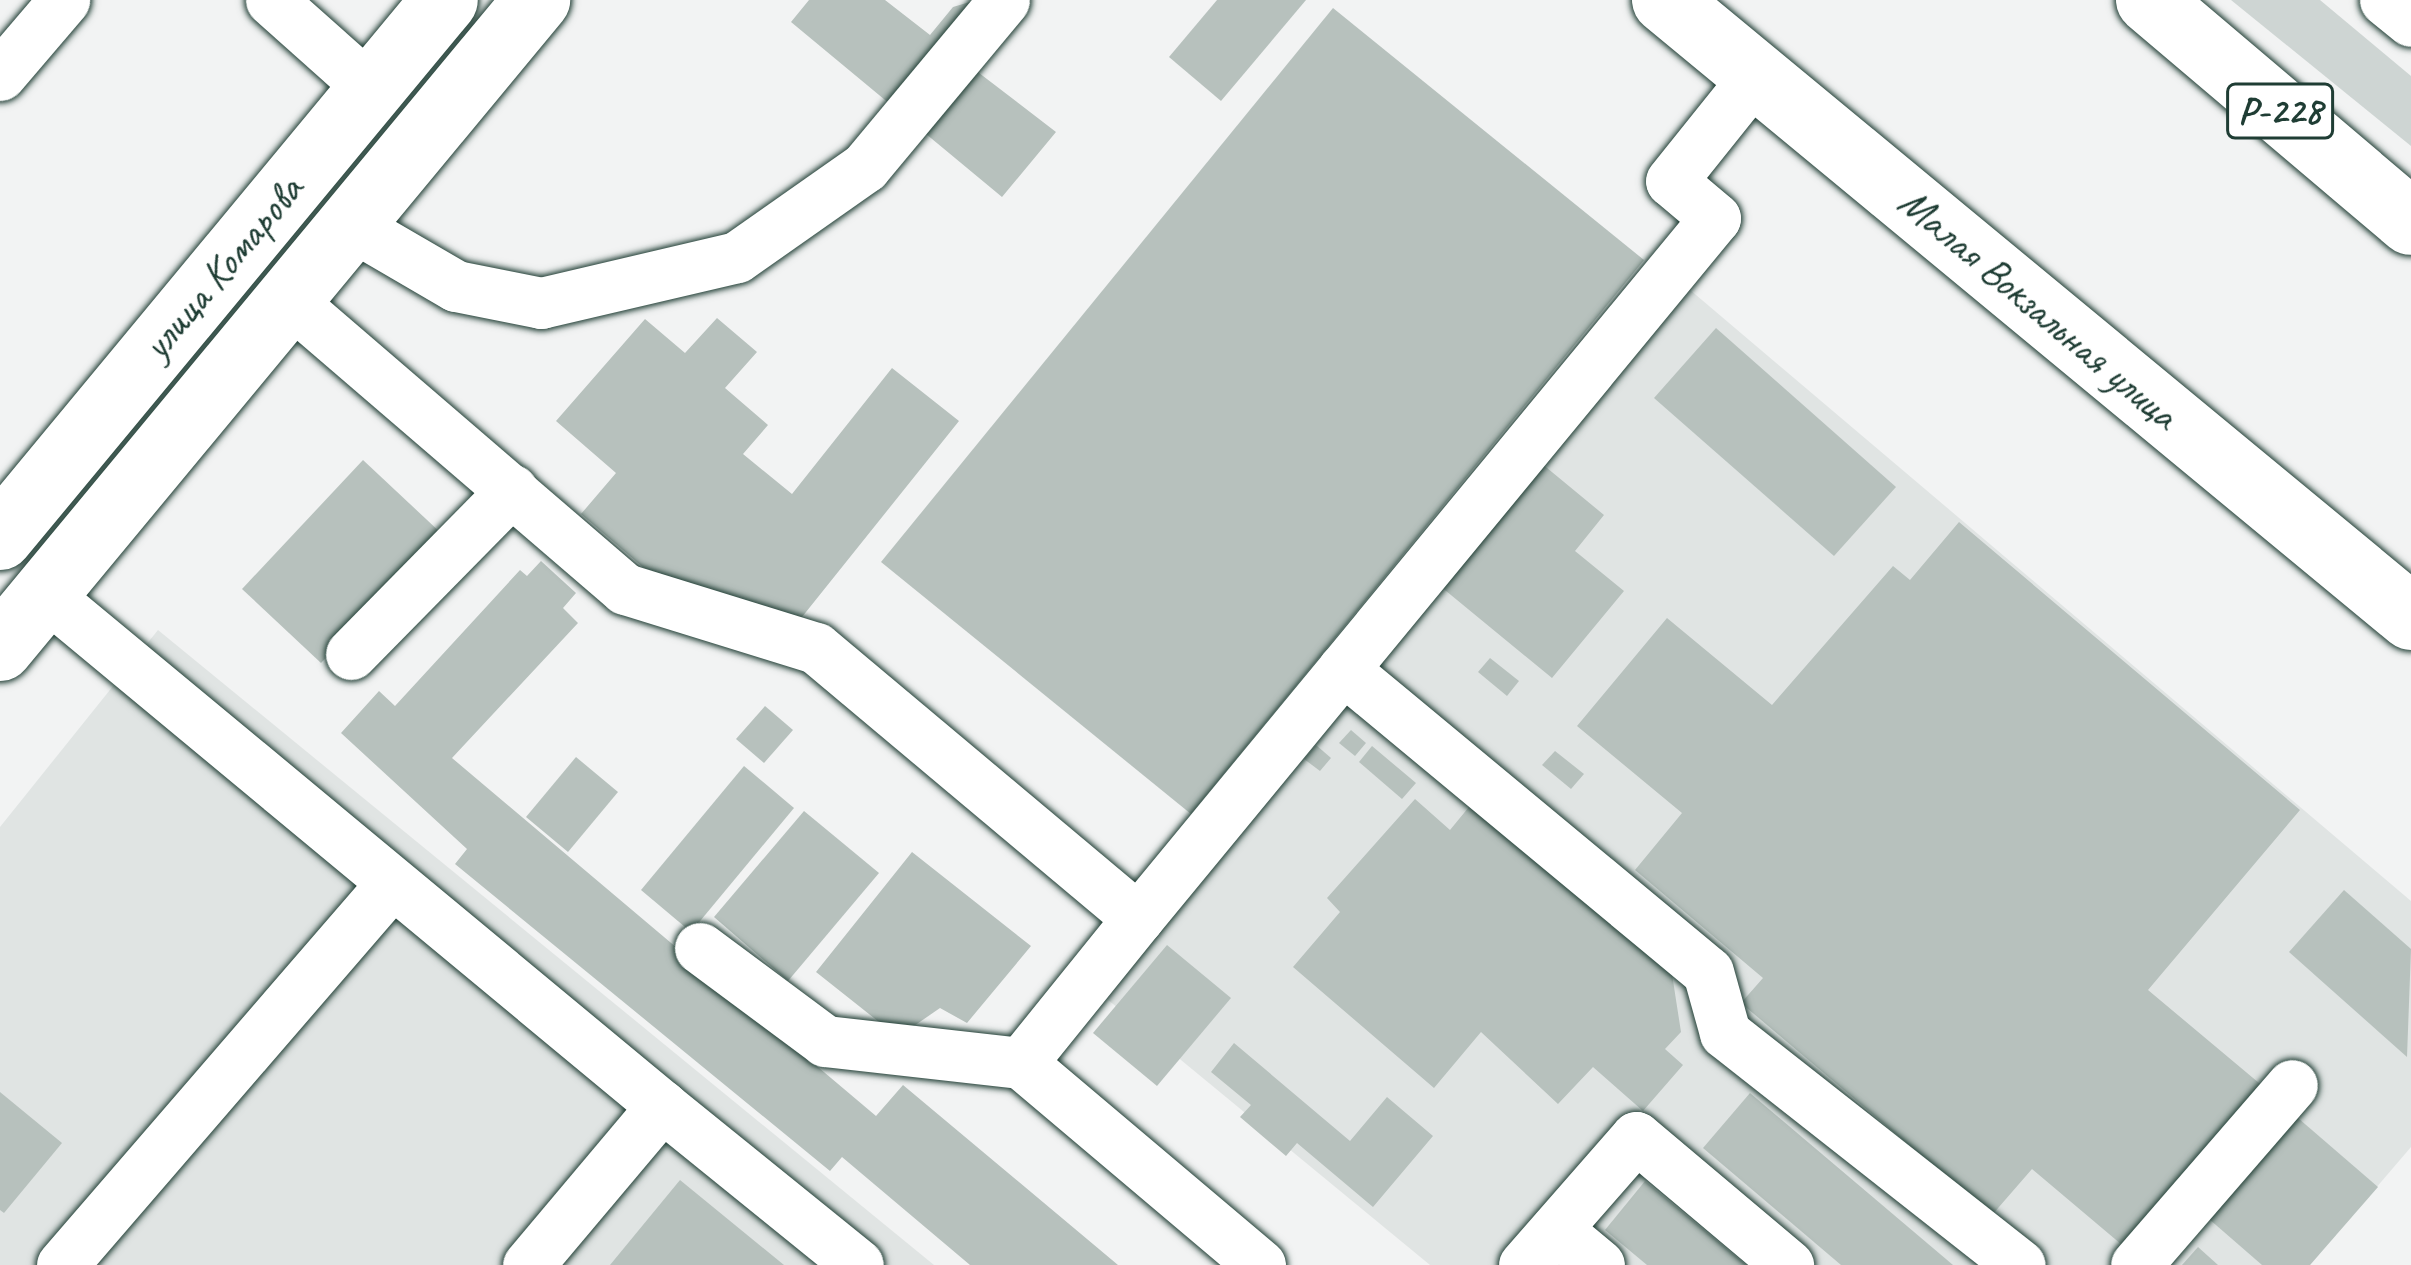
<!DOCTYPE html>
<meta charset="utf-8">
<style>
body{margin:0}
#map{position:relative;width:2411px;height:1265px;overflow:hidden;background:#f2f3f3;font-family:Caveat,sans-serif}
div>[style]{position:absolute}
.built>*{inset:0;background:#e0e4e3}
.green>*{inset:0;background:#ced5d3}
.building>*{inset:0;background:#b7c1bd}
.roads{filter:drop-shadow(0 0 3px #1f3d34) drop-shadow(0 0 3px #1f3d34)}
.minor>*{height:51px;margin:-25.5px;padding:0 25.5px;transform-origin:25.5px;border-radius:25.5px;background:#fff}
.major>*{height:66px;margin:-33px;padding:0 33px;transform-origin:33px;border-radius:33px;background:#fff}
.highway>*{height:66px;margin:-33px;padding:0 33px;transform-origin:33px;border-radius:33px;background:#fff}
span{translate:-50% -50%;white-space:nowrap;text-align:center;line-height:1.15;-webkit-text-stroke:10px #fff;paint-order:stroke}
.shield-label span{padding:3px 9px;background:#fff;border:3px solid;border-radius:9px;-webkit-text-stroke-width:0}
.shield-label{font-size:39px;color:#1f3d34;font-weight:700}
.street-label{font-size:42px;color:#1f3d34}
</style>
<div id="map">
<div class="built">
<div style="clip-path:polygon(1689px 289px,2411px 901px,2411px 1147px,2310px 1265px,1430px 1265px,1096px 990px)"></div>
<div style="clip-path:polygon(158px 630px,934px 1265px,0 1265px,0 827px)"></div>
</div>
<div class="green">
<div style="clip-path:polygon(2231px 0,2320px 0,2411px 76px,2411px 146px)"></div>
</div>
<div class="building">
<div style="clip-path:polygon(809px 0,885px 0,930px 35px,953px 7px,973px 1px,966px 63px,1056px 132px,1002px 197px,791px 22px)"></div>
<div style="clip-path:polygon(1217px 0,1306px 0,1221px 101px,1169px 57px)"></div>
<div style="clip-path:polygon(1333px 8px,1644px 260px,1191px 814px,881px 562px)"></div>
<div style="clip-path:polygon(717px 318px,757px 352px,725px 388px,768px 425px,743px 454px,792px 494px,892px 368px,959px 421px,798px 622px,644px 568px,581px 514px,616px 473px,556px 421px,645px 319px,685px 353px)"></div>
<div style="clip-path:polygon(1716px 328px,1896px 487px,1834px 556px,1654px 398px)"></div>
<div style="clip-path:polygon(363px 460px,442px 534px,321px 663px,242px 589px)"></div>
<div style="clip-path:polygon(1541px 463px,1604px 515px,1575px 551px,1624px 591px,1552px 678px,1440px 586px)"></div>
<div style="clip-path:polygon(1959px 522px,2300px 810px,2148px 990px,2265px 1088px,2128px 1250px,2032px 1169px,1992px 1215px,1741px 1003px,1763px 978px,1635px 870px,1682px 813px,1577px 726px,1667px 618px,1772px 705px,1893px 566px,1910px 580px)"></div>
<div style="clip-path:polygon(541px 561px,576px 593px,563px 608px,578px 623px,452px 758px,876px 1116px,903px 1085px,1118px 1265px,970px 1265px,842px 1157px,830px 1171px,455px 864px,467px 849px,341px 733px,379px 691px,395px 706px,520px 570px,527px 576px)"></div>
<div style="clip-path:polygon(1490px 658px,1519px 681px,1507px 696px,1478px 672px)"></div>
<div style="clip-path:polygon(765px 706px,793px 730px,764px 763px,736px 739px)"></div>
<div style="clip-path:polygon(1351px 730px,1366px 743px,1355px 756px,1339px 743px)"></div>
<div style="clip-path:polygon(1316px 745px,1331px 758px,1320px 771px,1304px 759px)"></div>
<div style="clip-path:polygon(1372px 746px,1416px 783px,1402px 799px,1359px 762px)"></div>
<div style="clip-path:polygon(1555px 751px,1584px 774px,1571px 789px,1542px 765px)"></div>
<div style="clip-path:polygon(576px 757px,618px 792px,568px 852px,526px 817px)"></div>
<div style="clip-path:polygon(744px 766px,794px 808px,691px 932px,641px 890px)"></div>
<div style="clip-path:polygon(1415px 799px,1450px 830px,1473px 802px,1672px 974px,1681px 1032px,1665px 1049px,1683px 1065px,1643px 1111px,1593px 1067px,1558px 1104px,1481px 1032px,1434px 1088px,1293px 967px,1340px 912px,1327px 898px)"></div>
<div style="clip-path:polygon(804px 811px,879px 873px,788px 981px,714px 917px)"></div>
<div style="clip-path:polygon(912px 852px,1031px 946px,967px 1023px,940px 1008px,898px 1037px,816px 972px)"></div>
<div style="clip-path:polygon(2344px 890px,2411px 949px,2407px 1057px,2289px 952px)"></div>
<div style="clip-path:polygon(1167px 945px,1231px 998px,1157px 1086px,1093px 1033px)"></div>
<div style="clip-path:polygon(1234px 1043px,1350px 1141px,1387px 1097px,1433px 1136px,1373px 1207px,1297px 1143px,1286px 1156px,1240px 1117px,1251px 1105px,1211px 1072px)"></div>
<div style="clip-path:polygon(0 1092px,62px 1143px,4px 1213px,0 1210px)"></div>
<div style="clip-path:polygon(1750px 1093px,1953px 1265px,1841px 1265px,1703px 1148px)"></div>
<div style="clip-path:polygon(2298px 1118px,2378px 1187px,2310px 1265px,2262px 1265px,2209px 1219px)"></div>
<div style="clip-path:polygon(680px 1180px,784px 1265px,610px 1265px)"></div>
<div style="clip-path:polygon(1645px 1181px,1746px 1265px,1647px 1265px,1605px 1230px)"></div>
<div style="clip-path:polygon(2198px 1247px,2218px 1265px,2182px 1265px)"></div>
</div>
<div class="roads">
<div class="minor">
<div style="left:271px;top:0;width:134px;rotate:41.7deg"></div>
<div style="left:2385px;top:0;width:33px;rotate:39deg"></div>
<div style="left:0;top:75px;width:99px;rotate:-49.5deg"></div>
<div style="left:351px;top:225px;width:121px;rotate:30.2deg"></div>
<div style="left:456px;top:286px;width:87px;rotate:11.3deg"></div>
<div style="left:541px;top:303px;width:201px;rotate:-13.2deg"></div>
<div style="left:737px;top:257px;width:156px;rotate:-35.1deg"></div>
<div style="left:865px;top:167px;width:217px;rotate:-50.2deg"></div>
<div style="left:289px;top:300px;width:443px;rotate:40.7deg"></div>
<div style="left:625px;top:589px;width:200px;rotate:17.2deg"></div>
<div style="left:816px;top:648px;width:420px;rotate:40deg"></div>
<div style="left:1138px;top:918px;width:907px;rotate:-50.5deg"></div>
<div style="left:1715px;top:218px;width:57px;rotate:-139.9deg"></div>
<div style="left:1671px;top:181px;width:136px;rotate:-51.3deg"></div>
<div style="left:45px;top:594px;width:802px;rotate:39.69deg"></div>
<div style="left:662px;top:1106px;width:208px;rotate:130.1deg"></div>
<div style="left:351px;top:654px;width:230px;rotate:-45.5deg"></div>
<div style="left:1343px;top:669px;width:474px;rotate:39.7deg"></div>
<div style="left:1708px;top:972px;width:63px;rotate:74.4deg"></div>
<div style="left:1725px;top:1033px;width:375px;rotate:38.2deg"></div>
<div style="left:1138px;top:918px;width:186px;rotate:128.9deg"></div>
<div style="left:1021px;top:1063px;width:313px;rotate:40.2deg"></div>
<div style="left:700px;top:948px;width:156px;rotate:36.6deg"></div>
<div style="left:825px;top:1041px;width:197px;rotate:6.4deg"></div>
<div style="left:662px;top:1106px;width:252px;rotate:39deg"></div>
<div style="left:1556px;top:1229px;width:56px;rotate:39.9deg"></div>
<div style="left:62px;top:1265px;width:505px;rotate:-49.18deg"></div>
<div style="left:1524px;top:1265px;width:170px;rotate:-48.8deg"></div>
<div style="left:1636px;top:1137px;width:199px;rotate:40.1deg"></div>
<div style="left:2136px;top:1265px;width:238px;rotate:-49.1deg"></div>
</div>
<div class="major">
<div style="left:1665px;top:0;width:968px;rotate:39.59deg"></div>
<div style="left:0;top:537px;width:697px;rotate:-50.35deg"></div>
<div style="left:0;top:648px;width:842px;rotate:-50.35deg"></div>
</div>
<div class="highway">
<div style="left:2149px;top:0;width:343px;rotate:40.3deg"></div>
</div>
</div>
<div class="shield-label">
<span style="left:2280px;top:111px">Р-228</span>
</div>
<div class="street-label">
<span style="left:223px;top:268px;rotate:-50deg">улица Комарова</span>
<span style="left:2038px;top:309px;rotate:40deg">Малая Вокзальная улица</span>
</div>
</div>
